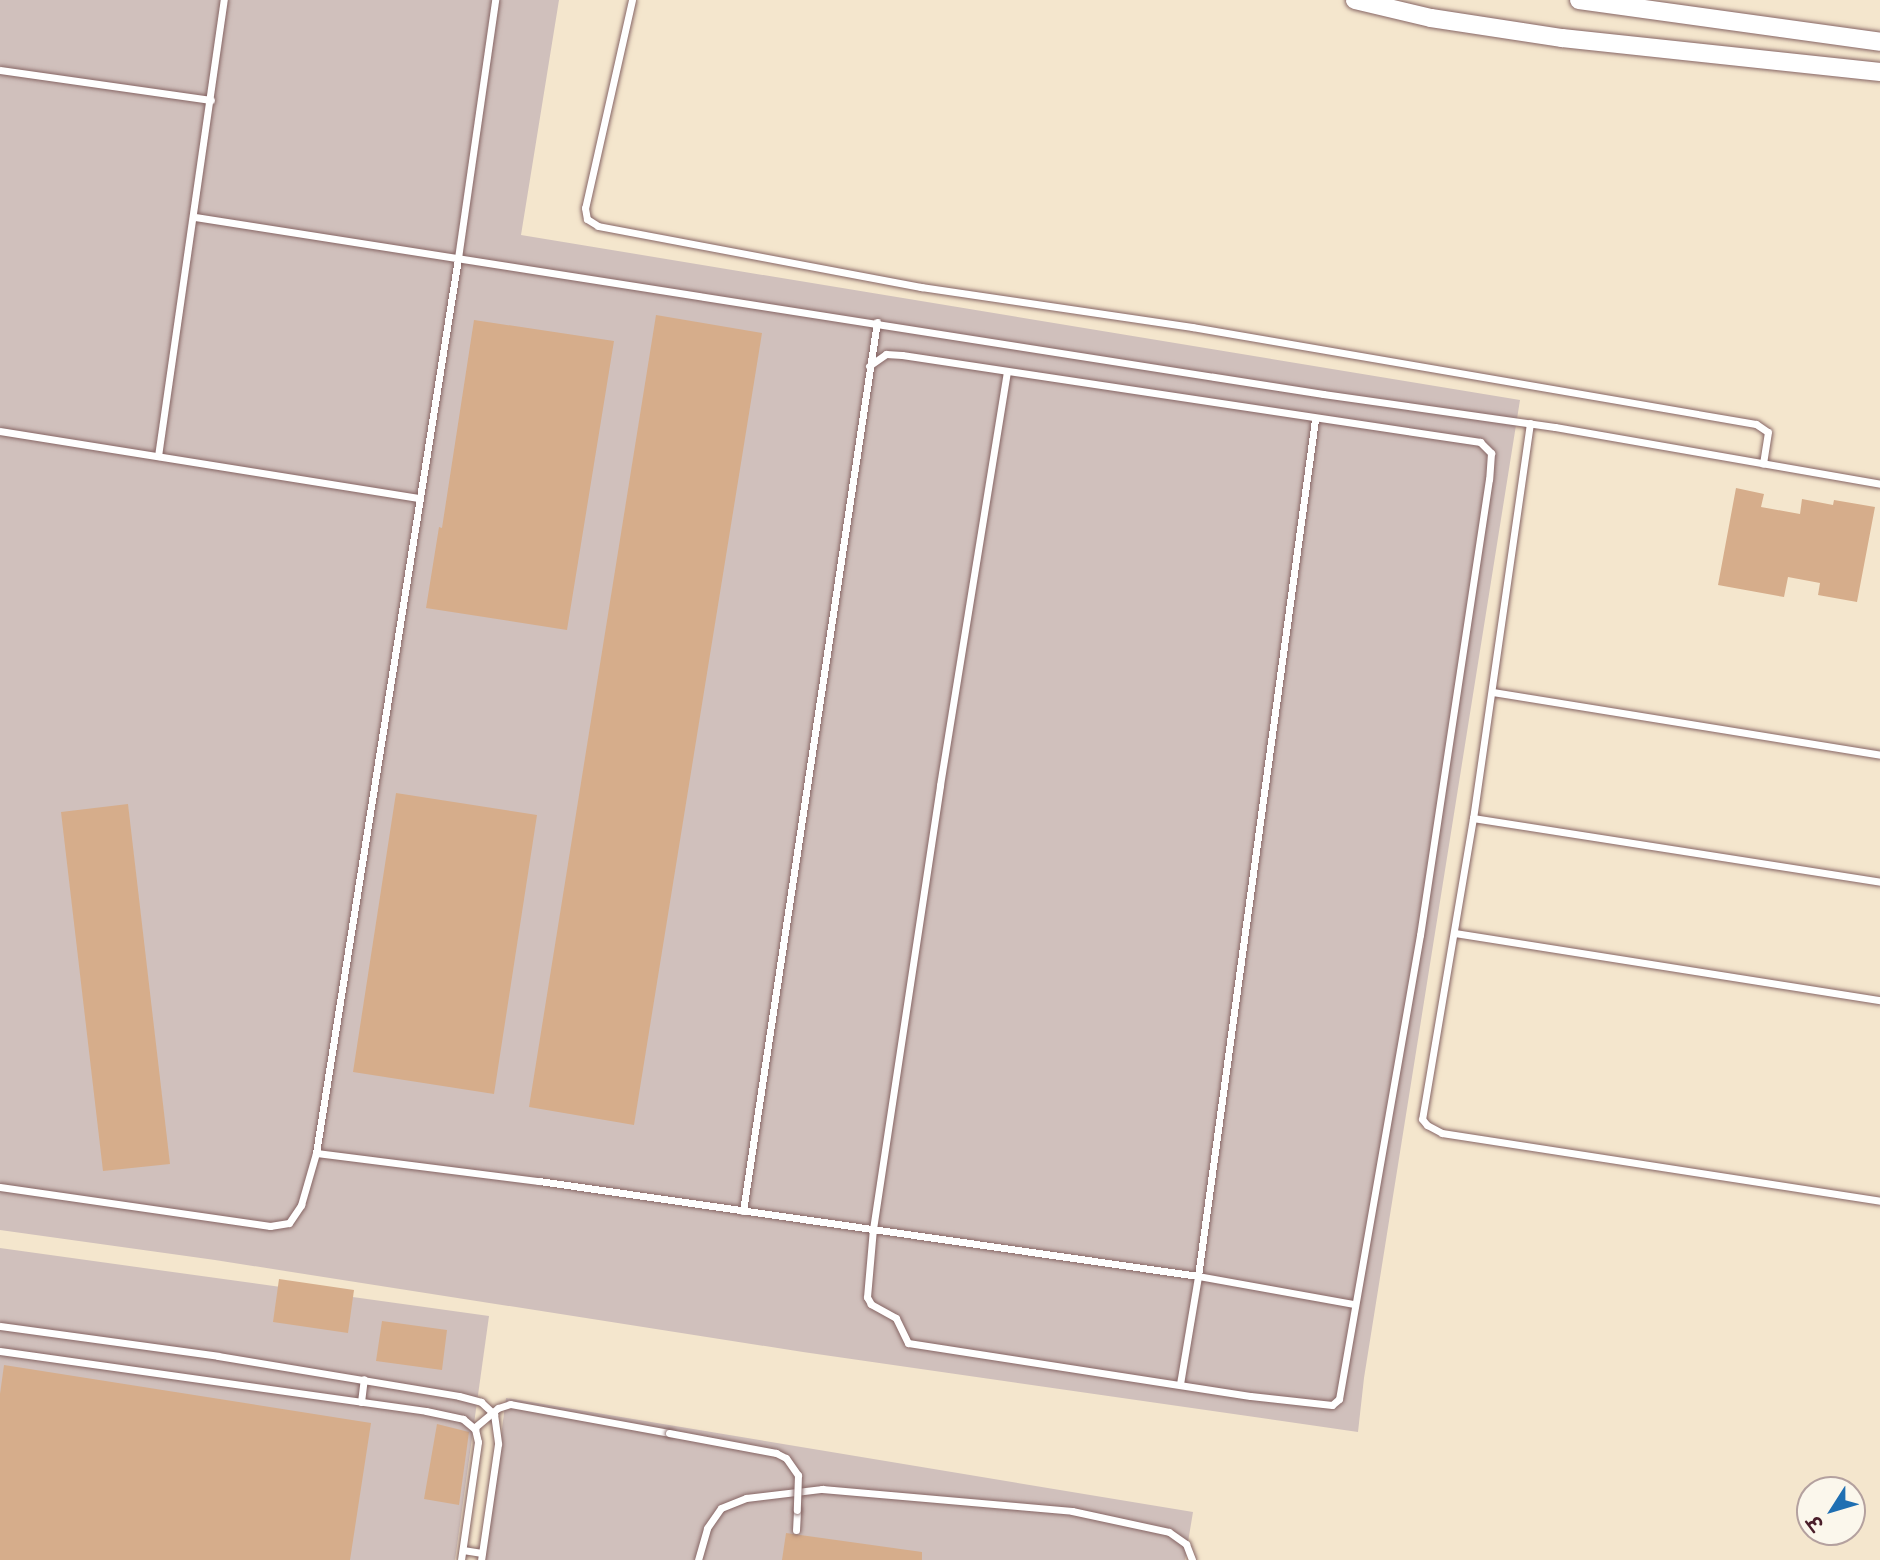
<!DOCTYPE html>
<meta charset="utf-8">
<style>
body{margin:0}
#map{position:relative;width:1880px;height:1560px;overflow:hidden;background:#f4e6cd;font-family:"Comic Neue","Playpen Sans Deva",sans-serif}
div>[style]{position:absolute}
.industrial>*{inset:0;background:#d0c0bc}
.building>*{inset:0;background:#d6ad8b}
.roads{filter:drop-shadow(0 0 2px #866564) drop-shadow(0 0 2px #866564)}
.service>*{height:7px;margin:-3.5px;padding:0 3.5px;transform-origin:3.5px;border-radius:3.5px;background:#fff}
.tertiary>*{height:18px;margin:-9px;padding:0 9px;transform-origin:9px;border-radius:9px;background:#fff}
.bridges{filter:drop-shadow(0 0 2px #866564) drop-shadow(0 0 2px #866564)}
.service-bridge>*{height:7px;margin:-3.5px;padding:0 3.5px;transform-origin:3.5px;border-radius:3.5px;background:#fff}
span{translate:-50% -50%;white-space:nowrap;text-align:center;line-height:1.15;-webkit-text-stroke:5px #fbf7ec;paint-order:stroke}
.north{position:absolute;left:1796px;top:1476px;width:70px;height:70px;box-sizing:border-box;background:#fbf7ec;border:2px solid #b4a19f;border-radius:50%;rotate:233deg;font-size:19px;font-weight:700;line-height:28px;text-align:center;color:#4a1f2b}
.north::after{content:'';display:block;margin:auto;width:24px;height:32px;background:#1f6fb2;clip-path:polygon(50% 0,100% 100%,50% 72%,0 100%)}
</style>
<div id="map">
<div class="industrial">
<div style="clip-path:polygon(0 0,559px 0,521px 235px,1520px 400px,1364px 1378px,1358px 1432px,803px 1352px,215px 1260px,0 1230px)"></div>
<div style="clip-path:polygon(0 1248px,489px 1316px,455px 1560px,0 1560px)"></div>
<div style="clip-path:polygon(506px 1398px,1193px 1512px,1185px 1560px,485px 1560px)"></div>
</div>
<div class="building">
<div style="clip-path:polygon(656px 315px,762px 333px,634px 1125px,529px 1107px)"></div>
<div style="clip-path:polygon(474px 320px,614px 341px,567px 630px,426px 608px,439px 527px,442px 528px)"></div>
<div style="clip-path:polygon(1736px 488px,1764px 494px,1761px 507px,1800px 514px,1802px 499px,1833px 505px,1834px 500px,1875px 507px,1857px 602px,1818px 595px,1820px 583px,1788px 577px,1784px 597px,1718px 585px)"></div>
<div style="clip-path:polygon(396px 793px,537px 815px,494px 1094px,353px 1072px)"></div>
<div style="clip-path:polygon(128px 804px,170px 1164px,103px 1171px,61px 812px)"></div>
<div style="clip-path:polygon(279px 1279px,354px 1290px,348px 1333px,273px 1322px)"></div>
<div style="clip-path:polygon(382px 1321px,447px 1330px,442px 1370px,376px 1361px)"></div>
<div style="clip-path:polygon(4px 1365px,371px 1423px,350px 1560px,0 1560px,0 1394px)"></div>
<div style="clip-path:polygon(437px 1424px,469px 1432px,459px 1505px,424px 1499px)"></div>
<div style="clip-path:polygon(786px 1533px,922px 1552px,922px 1560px,782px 1560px)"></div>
</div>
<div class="roads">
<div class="service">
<div style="left:632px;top:0;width:213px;rotate:102.7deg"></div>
<div style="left:585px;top:208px;width:11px;rotate:80deg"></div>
<div style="left:587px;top:219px;width:13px;rotate:32deg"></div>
<div style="left:598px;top:226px;width:329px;rotate:10.7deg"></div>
<div style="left:921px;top:287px;width:274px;rotate:8.4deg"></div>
<div style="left:1192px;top:327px;width:572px;rotate:9.76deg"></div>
<div style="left:1756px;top:424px;width:14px;rotate:34deg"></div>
<div style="left:1768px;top:432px;width:32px;rotate:99deg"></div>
<div style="left:0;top:70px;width:213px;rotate:8.1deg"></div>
<div style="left:195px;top:217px;width:1142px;rotate:8.92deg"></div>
<div style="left:1323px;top:394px;width:234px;rotate:8.1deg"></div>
<div style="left:1555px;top:427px;width:330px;rotate:9.9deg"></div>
<div style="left:869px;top:366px;width:21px;rotate:-35deg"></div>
<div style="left:886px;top:354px;width:16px;rotate:4deg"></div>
<div style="left:902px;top:355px;width:585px;rotate:8.56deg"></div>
<div style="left:1480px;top:442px;width:16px;rotate:45deg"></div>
<div style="left:1491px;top:453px;width:26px;rotate:94deg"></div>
<div style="left:1489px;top:479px;width:461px;rotate:98.6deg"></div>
<div style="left:1420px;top:935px;width:471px;rotate:99.9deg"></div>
<div style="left:1339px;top:1399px;width:9px;rotate:139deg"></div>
<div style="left:1332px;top:1405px;width:82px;rotate:-173.7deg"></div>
<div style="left:1250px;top:1396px;width:346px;rotate:-171.2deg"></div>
<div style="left:908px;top:1343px;width:28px;rotate:-116deg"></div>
<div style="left:896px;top:1318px;width:29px;rotate:-151deg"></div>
<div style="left:871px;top:1304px;width:8px;rotate:-120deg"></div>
<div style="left:867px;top:1297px;width:68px;rotate:-85deg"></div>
<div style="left:873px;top:1229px;width:449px;rotate:-81.4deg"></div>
<div style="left:940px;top:785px;width:418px;rotate:-80.8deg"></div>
<div style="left:1530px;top:423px;width:399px;rotate:98.2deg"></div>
<div style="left:1473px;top:818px;width:305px;rotate:99.6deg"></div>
<div style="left:1422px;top:1119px;width:8px;rotate:50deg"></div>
<div style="left:1427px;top:1125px;width:17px;rotate:28deg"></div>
<div style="left:1442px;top:1133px;width:443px;rotate:8.8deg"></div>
<div style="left:0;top:431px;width:425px;rotate:9.1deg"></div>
<div style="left:158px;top:456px;width:461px;rotate:-81.8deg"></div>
<div style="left:1493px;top:692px;width:392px;rotate:9.2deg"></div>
<div style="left:1473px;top:818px;width:412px;rotate:8.9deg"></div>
<div style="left:1455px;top:933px;width:430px;rotate:9deg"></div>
<div style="left:316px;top:1153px;width:225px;rotate:7.2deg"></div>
<div style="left:539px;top:1181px;width:666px;rotate:8.2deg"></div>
<div style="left:1198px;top:1276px;width:158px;rotate:10.2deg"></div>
<div style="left:0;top:1187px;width:273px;rotate:8.2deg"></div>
<div style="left:270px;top:1226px;width:19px;rotate:-9deg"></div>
<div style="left:289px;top:1223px;width:22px;rotate:-56deg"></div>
<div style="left:301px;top:1205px;width:54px;rotate:-73.9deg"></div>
<div style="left:316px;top:1153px;width:906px;rotate:-80.98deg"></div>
<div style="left:458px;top:258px;width:261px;rotate:-81.8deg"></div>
<div style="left:743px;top:1211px;width:899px;rotate:-81.43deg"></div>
<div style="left:0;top:1326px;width:220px;rotate:7.8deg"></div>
<div style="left:218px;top:1356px;width:244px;rotate:9.4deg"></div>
<div style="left:459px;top:1396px;width:23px;rotate:15deg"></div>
<div style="left:481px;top:1402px;width:18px;rotate:43deg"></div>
<div style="left:494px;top:1414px;width:30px;rotate:82deg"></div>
<div style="left:498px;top:1444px;width:117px;rotate:98.3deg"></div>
<div style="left:0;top:1351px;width:430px;rotate:8deg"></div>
<div style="left:426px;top:1411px;width:38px;rotate:12deg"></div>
<div style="left:463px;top:1419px;width:16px;rotate:40deg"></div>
<div style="left:475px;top:1429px;width:13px;rotate:77deg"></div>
<div style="left:478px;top:1442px;width:119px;rotate:98.2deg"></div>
<div style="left:1180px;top:1384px;width:109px;rotate:-80.5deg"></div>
<div style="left:1198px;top:1276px;width:864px;rotate:-82.22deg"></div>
<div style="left:361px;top:1402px;width:23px;rotate:-83deg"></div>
<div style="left:474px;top:1428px;width:31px;rotate:-40deg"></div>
<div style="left:498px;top:1408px;width:13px;rotate:-18deg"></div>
<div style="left:510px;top:1404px;width:162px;rotate:10.3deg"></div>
<div style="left:796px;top:1530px;width:20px;rotate:-87deg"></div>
<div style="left:463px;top:1550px;width:19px;rotate:9deg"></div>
<div style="left:698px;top:1560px;width:33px;rotate:-74deg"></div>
<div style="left:707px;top:1528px;width:24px;rotate:-55deg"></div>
<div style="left:721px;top:1508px;width:27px;rotate:-22deg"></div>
<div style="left:746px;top:1498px;width:77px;rotate:-6.8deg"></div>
<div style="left:822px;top:1489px;width:251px;rotate:5deg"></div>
<div style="left:1072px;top:1511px;width:99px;rotate:12.2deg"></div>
<div style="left:1169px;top:1532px;width:21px;rotate:35deg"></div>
<div style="left:1186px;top:1544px;width:17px;rotate:69deg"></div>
</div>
<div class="tertiary">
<div style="left:1355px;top:0;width:78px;rotate:13.3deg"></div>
<div style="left:1431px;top:18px;width:133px;rotate:8.7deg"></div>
<div style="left:1562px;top:38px;width:320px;rotate:6.1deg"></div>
<div style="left:1579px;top:0;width:304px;rotate:7.9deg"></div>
</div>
</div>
<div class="bridges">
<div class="service-bridge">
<div style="left:669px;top:1433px;width:109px;rotate:10.6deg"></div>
<div style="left:776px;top:1453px;width:11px;rotate:27deg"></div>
<div style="left:786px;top:1458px;width:21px;rotate:55deg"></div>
<div style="left:798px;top:1475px;width:35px;rotate:92deg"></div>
</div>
</div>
<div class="north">उ</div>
</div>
